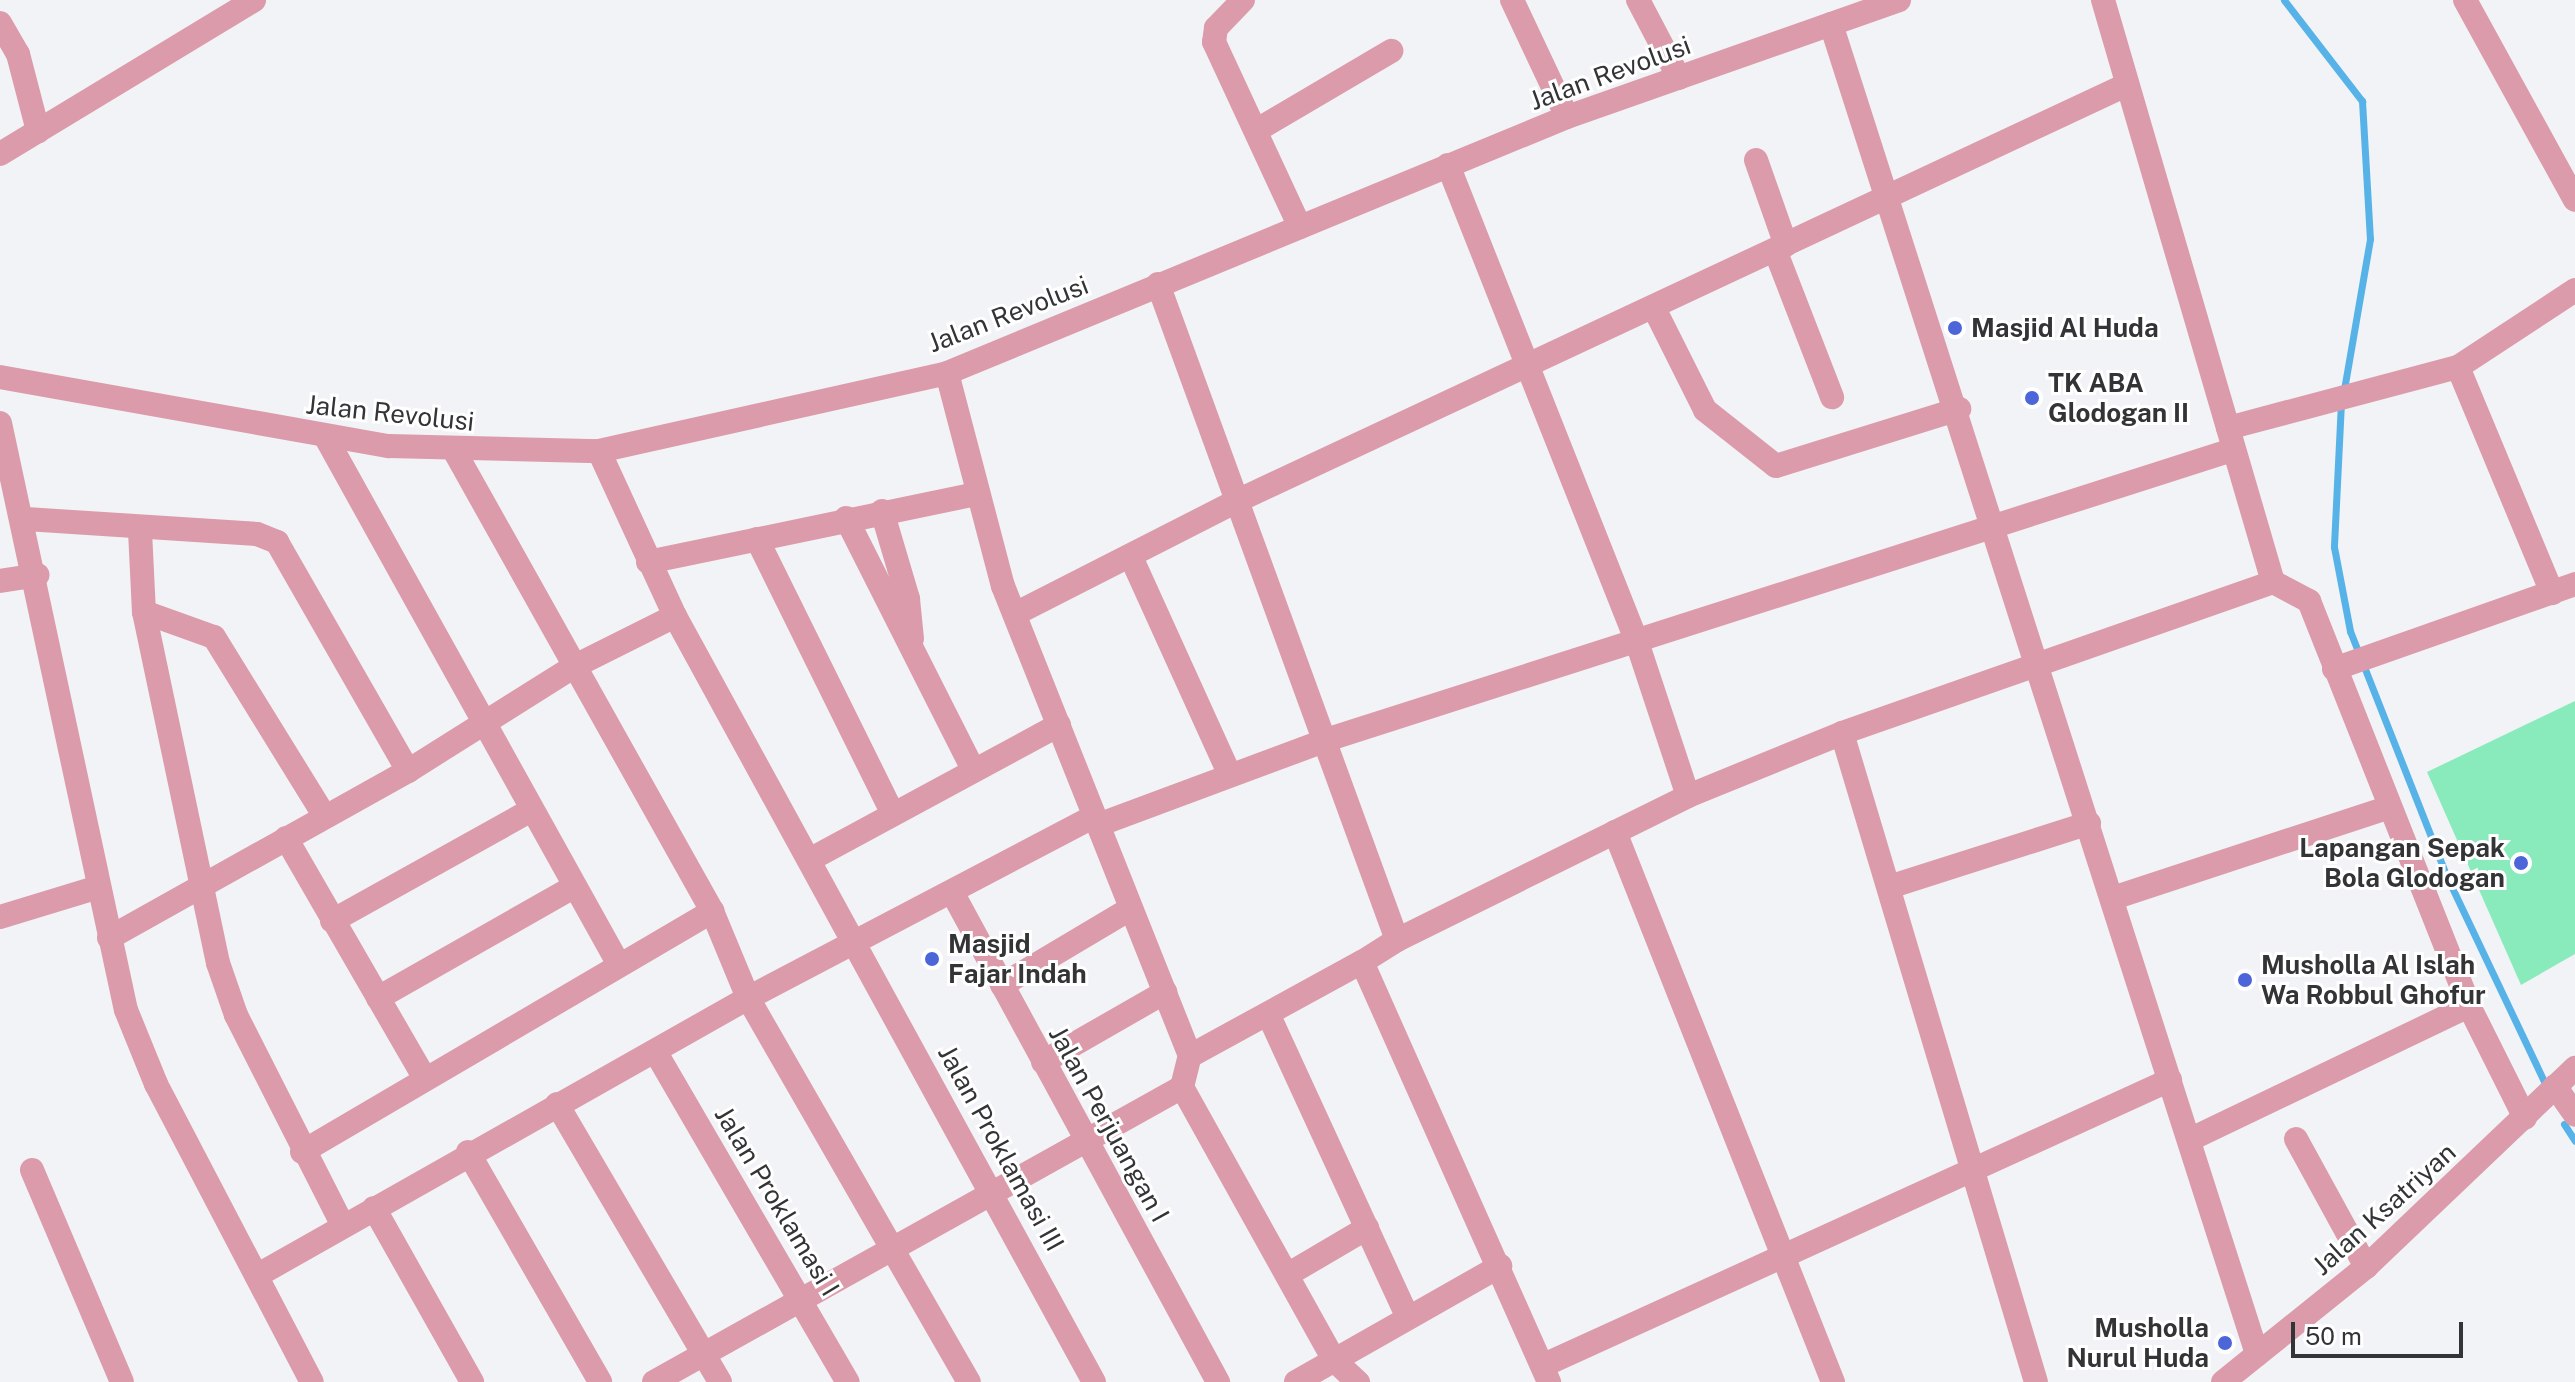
<!DOCTYPE html>
<style>
body{margin:0}
#map{position:relative;width:2575px;height:1382px;overflow:hidden;background:#f1f3f7;font-family:"Public Sans",sans-serif}
div>[style]{position:absolute}
.green>*{inset:0;background:#89ebbc}
.stream>*{height:7px;margin:-3.5px;padding:0 3.5px;transform-origin:3.5px;border-radius:3.5px;background:#57b3e7}
.minor>*{height:24px;margin:-12px;padding:0 12px;transform-origin:12px;border-radius:12px;background:#dc9baa}
.dots>*{width:22px;height:22px;translate:-50% -50%;box-sizing:border-box;border:4px solid #fff;border-radius:50%}
span{translate:-50% -50%;white-space:nowrap;text-align:center;line-height:1.15;-webkit-text-stroke:6px #fff;paint-order:stroke}
.street-label{font-size:26px;color:#333435}
.poi-label{font-size:26px;color:#333435;font-weight:700}
.left{translate:0 -50%;text-align:left}
.right{translate:-100% -50%;text-align:right}
.scale{position:absolute;left:2291px;top:1322px;width:172px;height:36px;box-sizing:border-box;border:4px solid #333435;border-top:0;padding-left:10px;font-size:24px;line-height:28px;white-space:nowrap;color:#333435;-webkit-text-stroke:6px #fff;paint-order:stroke}
</style>
<div id="map">
<div class="green">
<div style="clip-path:polygon(2575px 701px,2575px 954px,2521px 985px,2427px 772px)"></div>
</div>
<div class="stream">
<div style="left:2284px;top:0;width:128px;rotate:52.3deg"></div>
<div style="left:2362px;top:101px;width:138px;rotate:86.7deg"></div>
<div style="left:2370px;top:239px;width:153px;rotate:99.8deg"></div>
<div style="left:2341px;top:402px;width:145px;rotate:92.8deg"></div>
<div style="left:2334px;top:547px;width:86px;rotate:79.2deg"></div>
<div style="left:2350px;top:631px;width:264px;rotate:68.5deg"></div>
<div style="left:2447px;top:877px;width:236px;rotate:64.6deg"></div>
<div style="left:2564px;top:1124px;width:20px;rotate:57deg"></div>
</div>
<div class="minor">
<div style="left:1243px;top:0;width:39px;rotate:134deg"></div>
<div style="left:1216px;top:28px;width:14px;rotate:98deg"></div>
<div style="left:1214px;top:42px;width:204px;rotate:65.1deg"></div>
<div style="left:1512px;top:0;width:129px;rotate:64.8deg"></div>
<div style="left:1638px;top:0;width:88px;rotate:62.3deg"></div>
<div style="left:2103px;top:0;width:606px;rotate:73.72deg"></div>
<div style="left:2465px;top:0;width:228px;rotate:61.2deg"></div>
<div style="left:0;top:23px;width:36px;rotate:60deg"></div>
<div style="left:18px;top:54px;width:80px;rotate:75.4deg"></div>
<div style="left:1831px;top:24px;width:1397px;rotate:72.24deg"></div>
<div style="left:1257px;top:130px;width:156px;rotate:-30.5deg"></div>
<div style="left:0;top:154px;width:297px;rotate:-31.2deg"></div>
<div style="left:1756px;top:160px;width:90px;rotate:70.6deg"></div>
<div style="left:1448px;top:165px;width:513px;rotate:68.39deg"></div>
<div style="left:1637px;top:642px;width:162px;rotate:71.7deg"></div>
<div style="left:1775px;top:250px;width:158px;rotate:68.8deg"></div>
<div style="left:1158px;top:284px;width:698px;rotate:69.98deg"></div>
<div style="left:1397px;top:940px;width:41px;rotate:147.8deg"></div>
<div style="left:1362px;top:962px;width:460px;rotate:66deg"></div>
<div style="left:1654px;top:308px;width:114px;rotate:63.4deg"></div>
<div style="left:1705px;top:410px;width:90px;rotate:38.3deg"></div>
<div style="left:1776px;top:466px;width:192px;rotate:-17.3deg"></div>
<div style="left:2458px;top:367px;width:245px;rotate:67.4deg"></div>
<div style="left:947px;top:373px;width:220px;rotate:75.3deg"></div>
<div style="left:1003px;top:586px;width:506px;rotate:68.3deg"></div>
<div style="left:1190px;top:1056px;width:196px;rotate:-28.7deg"></div>
<div style="left:0;top:377px;width:395px;rotate:10.1deg"></div>
<div style="left:389px;top:446px;width:210px;rotate:1.4deg"></div>
<div style="left:599px;top:451px;width:357px;rotate:-12.6deg"></div>
<div style="left:947px;top:373px;width:671px;rotate:-22.44deg"></div>
<div style="left:1567px;top:117px;width:352px;rotate:-19.4deg"></div>
<div style="left:0;top:423px;width:600px;rotate:77.89deg"></div>
<div style="left:126px;top:1010px;width:80px;rotate:67.9deg"></div>
<div style="left:156px;top:1084px;width:336px;rotate:62.4deg"></div>
<div style="left:2228px;top:428px;width:238px;rotate:-14.9deg"></div>
<div style="left:2458px;top:367px;width:140px;rotate:-33.3deg"></div>
<div style="left:325px;top:436px;width:603px;rotate:60.93deg"></div>
<div style="left:599px;top:451px;width:182px;rotate:65.3deg"></div>
<div style="left:675px;top:616px;width:873px;rotate:61.32deg"></div>
<div style="left:455px;top:452px;width:526px;rotate:60.75deg"></div>
<div style="left:712px;top:911px;width:94px;rotate:67.5deg"></div>
<div style="left:748px;top:998px;width:443px;rotate:60.1deg"></div>
<div style="left:882px;top:511px;width:92px;rotate:73.5deg"></div>
<div style="left:908px;top:599px;width:40px;rotate:84.3deg"></div>
<div style="left:846px;top:518px;width:279px;rotate:63.2deg"></div>
<div style="left:26px;top:519px;width:231px;rotate:3.7deg"></div>
<div style="left:257px;top:534px;width:22px;rotate:22deg"></div>
<div style="left:277px;top:542px;width:264px;rotate:60.2deg"></div>
<div style="left:140px;top:531px;width:81px;rotate:87.2deg"></div>
<div style="left:144px;top:612px;width:359px;rotate:78.1deg"></div>
<div style="left:218px;top:963px;width:55px;rotate:70.9deg"></div>
<div style="left:236px;top:1015px;width:234px;rotate:63.1deg"></div>
<div style="left:757px;top:539px;width:302px;rotate:63.7deg"></div>
<div style="left:1131px;top:557px;width:237px;rotate:65.6deg"></div>
<div style="left:648px;top:562px;width:334px;rotate:-11.7deg"></div>
<div style="left:0;top:581px;width:38px;rotate:-9deg"></div>
<div style="left:144px;top:612px;width:74px;rotate:19.7deg"></div>
<div style="left:214px;top:637px;width:211px;rotate:58.3deg"></div>
<div style="left:1015px;top:614px;width:251px;rotate:-27deg"></div>
<div style="left:1239px;top:500px;width:979px;rotate:-25.07deg"></div>
<div style="left:2334px;top:669px;width:256px;rotate:-19.4deg"></div>
<div style="left:1842px;top:733px;width:677px;rotate:73.36deg"></div>
<div style="left:1098px;top:825px;width:243px;rotate:-20.4deg"></div>
<div style="left:1326px;top:740px;width:951px;rotate:-17.75deg"></div>
<div style="left:1615px;top:832px;width:592px;rotate:68.38deg"></div>
<div style="left:286px;top:838px;width:274px;rotate:60deg"></div>
<div style="left:811px;top:859px;width:282px;rotate:-28.4deg"></div>
<div style="left:1889px;top:887px;width:210px;rotate:-17.7deg"></div>
<div style="left:952px;top:892px;width:558px;rotate:61.5deg"></div>
<div style="left:2113px;top:898px;width:288px;rotate:-18.2deg"></div>
<div style="left:0;top:917px;width:103px;rotate:-16.9deg"></div>
<div style="left:332px;top:921px;width:227px;rotate:-29.1deg"></div>
<div style="left:109px;top:938px;width:342px;rotate:-29.2deg"></div>
<div style="left:408px;top:771px;width:195px;rotate:-32.2deg"></div>
<div style="left:573px;top:667px;width:114px;rotate:-26.6deg"></div>
<div style="left:1397px;top:940px;width:325px;rotate:-26.3deg"></div>
<div style="left:1688px;top:796px;width:166px;rotate:-22.2deg"></div>
<div style="left:1842px;top:733px;width:457px;rotate:-19.3deg"></div>
<div style="left:2273px;top:582px;width:41px;rotate:27.8deg"></div>
<div style="left:2309px;top:601px;width:435px;rotate:68.4deg"></div>
<div style="left:2469px;top:1006px;width:125px;rotate:63.4deg"></div>
<div style="left:1002px;top:985px;width:149px;rotate:-30.7deg"></div>
<div style="left:378px;top:998px;width:224px;rotate:-29.6deg"></div>
<div style="left:1270px;top:1018px;width:330px;rotate:65.3deg"></div>
<div style="left:655px;top:1051px;width:383px;rotate:59.8deg"></div>
<div style="left:1043px;top:1062px;width:141px;rotate:-29.8deg"></div>
<div style="left:2555px;top:1086px;width:35px;rotate:55deg"></div>
<div style="left:1182px;top:1087px;width:312px;rotate:60.9deg"></div>
<div style="left:1334px;top:1360px;width:33px;rotate:43deg"></div>
<div style="left:557px;top:1104px;width:322px;rotate:59.6deg"></div>
<div style="left:2191px;top:1139px;width:308px;rotate:-25.6deg"></div>
<div style="left:2296px;top:1139px;width:146px;rotate:61.3deg"></div>
<div style="left:302px;top:1152px;width:476px;rotate:-30.4deg"></div>
<div style="left:468px;top:1152px;width:265px;rotate:60.1deg"></div>
<div style="left:32px;top:1170px;width:230px;rotate:67deg"></div>
<div style="left:374px;top:1208px;width:200px;rotate:60.6deg"></div>
<div style="left:258px;top:1275px;width:563px;rotate:-29.48deg"></div>
<div style="left:748px;top:998px;width:387px;rotate:-27.7deg"></div>
<div style="left:1287px;top:1275px;width:93px;rotate:-30.4deg"></div>
<div style="left:1544px;top:1365px;width:688px;rotate:-24.48deg"></div>
<div style="left:654px;top:1382px;width:605px;rotate:-29.19deg"></div>
<div style="left:1182px;top:1087px;width:32px;rotate:-76deg"></div>
<div style="left:1296px;top:1382px;width:235px;rotate:-29.6deg"></div>
<div style="left:2223px;top:1382px;width:184px;rotate:-38.8deg"></div>
<div style="left:2366px;top:1267px;width:289px;rotate:-43.6deg"></div>
</div>
<div class="dots">
<div style="left:1955px;top:328px;background:#4c66da"></div>
<div style="left:2032px;top:398px;background:#4c66da"></div>
<div style="left:2521px;top:863px;background:#4c66da"></div>
<div style="left:932px;top:959px;background:#4c66da"></div>
<div style="left:2245px;top:980px;background:#4c66da"></div>
<div style="left:2225px;top:1343px;background:#4c66da"></div>
</div>
<div class="street-label">
<span style="left:1610px;top:73px;rotate:-20deg">Jalan Revolusi</span>
<span style="left:1008px;top:314px;rotate:-21deg">Jalan Revolusi</span>
<span style="left:390px;top:413px;rotate:6deg">Jalan Revolusi</span>
<span style="left:1109px;top:1124px;rotate:61deg">Jalan Perjuangan I</span>
<span style="left:1001px;top:1148px;rotate:61deg">Jalan Proklamasi III</span>
<span style="left:777px;top:1201px;rotate:59deg">Jalan Proklamasi I</span>
<span style="left:2384px;top:1209px;rotate:-42deg">Jalan Ksatriyan</span>
</div>
<div class="poi-label">
<span class="left" style="left:1971px;top:328px">Masjid Al Huda</span>
<span class="left" style="left:2048px;top:398px">TK ABA<br>Glodogan II</span>
<span class="right" style="left:2505px;top:863px">Lapangan Sepak<br>Bola Glodogan</span>
<span class="left" style="left:948px;top:959px">Masjid<br>Fajar Indah</span>
<span class="left" style="left:2261px;top:980px">Musholla Al Islah<br>Wa Robbul Ghofur</span>
<span class="right" style="left:2209px;top:1343px">Musholla<br>Nurul Huda</span>
</div>
<div class="scale">50 m</div>
</div>
